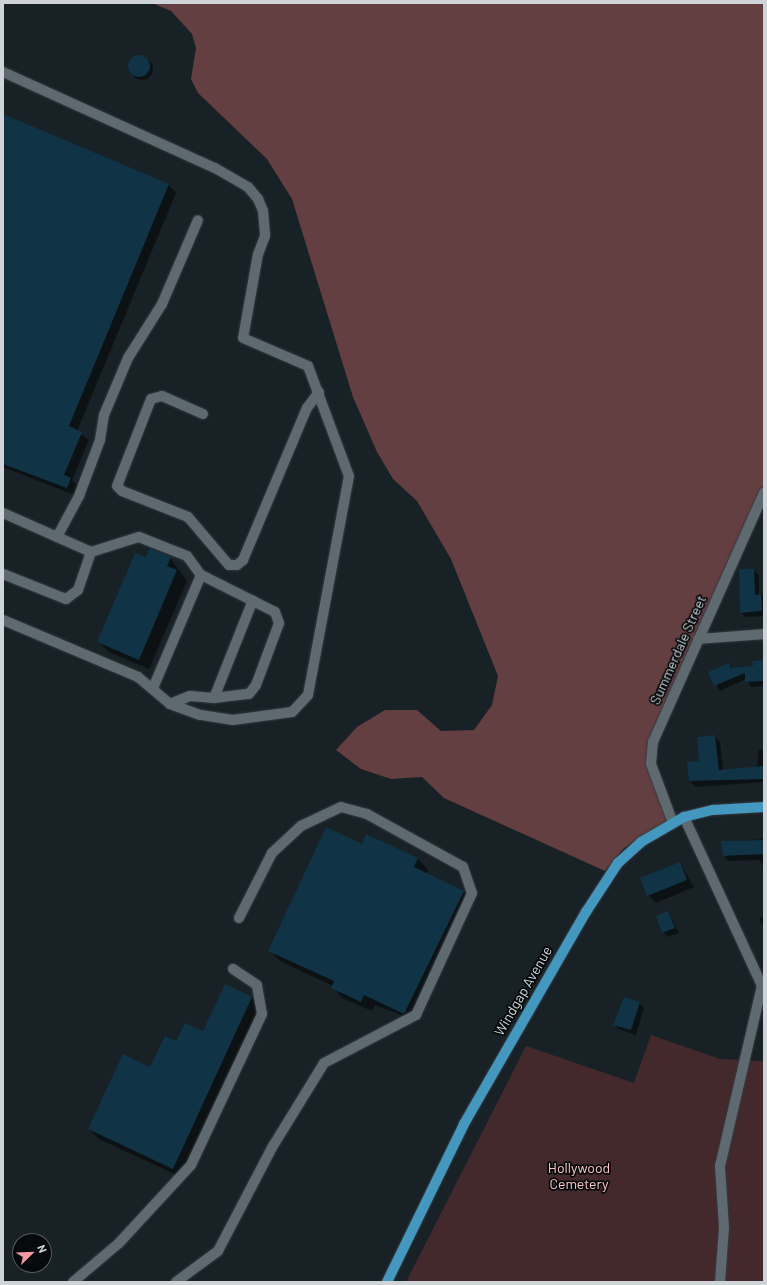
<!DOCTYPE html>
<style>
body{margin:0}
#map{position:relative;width:767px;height:1285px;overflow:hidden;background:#182126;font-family:Barlow,sans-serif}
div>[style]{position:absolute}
.green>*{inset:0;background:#43292b}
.forest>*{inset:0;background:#643f42}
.shadow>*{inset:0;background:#0007}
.round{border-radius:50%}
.building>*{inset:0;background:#103345}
.roads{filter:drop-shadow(0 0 1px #343b3f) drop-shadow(0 0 1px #343b3f)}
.minor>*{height:10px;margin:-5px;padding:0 5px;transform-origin:5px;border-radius:5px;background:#5f6970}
.major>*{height:10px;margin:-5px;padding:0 5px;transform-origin:5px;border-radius:5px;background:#4497bf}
span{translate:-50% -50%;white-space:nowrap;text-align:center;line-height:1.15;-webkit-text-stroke:3.5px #060a0c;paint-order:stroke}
.street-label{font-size:14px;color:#ced4d7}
.park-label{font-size:14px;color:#fec6c9}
.frame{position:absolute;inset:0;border:4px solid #ced4d7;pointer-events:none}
.north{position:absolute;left:12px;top:1233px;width:40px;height:40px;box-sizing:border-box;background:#060a0c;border:1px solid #565b5d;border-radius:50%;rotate:67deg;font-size:11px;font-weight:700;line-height:16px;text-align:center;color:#ced4d7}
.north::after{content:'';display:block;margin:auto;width:14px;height:18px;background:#f49aa2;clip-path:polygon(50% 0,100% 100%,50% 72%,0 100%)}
</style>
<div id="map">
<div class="green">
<div style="clip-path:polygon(651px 1035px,720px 1059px,764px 1061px,764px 1282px,406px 1282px,526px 1046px,634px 1083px)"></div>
</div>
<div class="forest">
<div style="clip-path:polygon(152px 3px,764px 3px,764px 484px,651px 739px,668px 821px,624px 848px,605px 871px,444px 798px,422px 777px,391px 779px,361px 769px,336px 750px,357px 727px,385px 710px,417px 710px,441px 731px,474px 730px,492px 705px,498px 676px,451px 559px,417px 501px,393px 479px,377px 452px,353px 397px,292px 199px,267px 159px,198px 93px,191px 79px,196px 48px,192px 34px,171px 11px)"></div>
</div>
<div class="shadow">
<div class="round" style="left:131px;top:58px;width:22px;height:22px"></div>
<div style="clip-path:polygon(3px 115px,169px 185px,176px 193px,77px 431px,89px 440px,72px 480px,78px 486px,74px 495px,3px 467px)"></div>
<div style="clip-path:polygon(170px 558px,187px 581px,149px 669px,109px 652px,98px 642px,146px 559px)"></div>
<div style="clip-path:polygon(754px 570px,759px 575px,759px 594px,764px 594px,764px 616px,746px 617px,741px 613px)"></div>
<div style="clip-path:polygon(764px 661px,764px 686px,751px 687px,746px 679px,720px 691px,709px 673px,729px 664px,733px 669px,754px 667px)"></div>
<div style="clip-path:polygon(715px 736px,720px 742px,723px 770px,757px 768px,759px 750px,764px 750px,764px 782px,696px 787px,690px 781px)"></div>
<div style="clip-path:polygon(367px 836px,418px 859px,428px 870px,426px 874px,463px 891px,474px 902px,418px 1022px,375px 1005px,372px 1011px,342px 998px,333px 986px,280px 961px,270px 950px,362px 845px)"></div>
<div style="clip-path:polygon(764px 839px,764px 867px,759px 860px,728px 861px,724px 856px,722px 842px)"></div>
<div style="clip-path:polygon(680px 863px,694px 887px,656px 903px,648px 895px)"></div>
<div style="clip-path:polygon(668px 912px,679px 933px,668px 937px,663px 932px)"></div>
<div style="clip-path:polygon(764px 916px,764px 929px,759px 918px)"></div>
<div style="clip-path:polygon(225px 985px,252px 998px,262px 1008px,183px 1178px,99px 1139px,89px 1129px,177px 1043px,203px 1032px)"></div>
<div style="clip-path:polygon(639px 1003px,644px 1008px,636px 1035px,619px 1029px,614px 1025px)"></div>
</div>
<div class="building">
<div class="round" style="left:128px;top:55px;width:22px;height:22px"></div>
<div style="clip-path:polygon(3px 114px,169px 184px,69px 426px,82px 432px,64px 475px,71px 478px,67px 488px,3px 464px)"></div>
<div style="clip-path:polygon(150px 548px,171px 557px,167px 566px,177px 570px,139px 660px,97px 642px,135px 553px,146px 557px)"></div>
<div style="clip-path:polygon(739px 569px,754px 569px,755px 595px,761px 594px,762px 611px,740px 613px)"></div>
<div style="clip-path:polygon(764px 660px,764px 681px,745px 682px,745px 673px,714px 686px,708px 672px,729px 663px,731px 668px,753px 666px,752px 661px)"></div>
<div style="clip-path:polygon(715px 735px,719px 770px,764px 766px,764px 779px,689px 781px,687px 762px,699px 761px,697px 737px)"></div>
<div style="clip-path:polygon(326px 827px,362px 844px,366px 834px,418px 858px,414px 867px,464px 891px,404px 1014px,364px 995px,361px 1002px,331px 988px,334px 981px,268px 951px)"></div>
<div style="clip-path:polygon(764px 840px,764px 854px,723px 856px,721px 841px)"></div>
<div style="clip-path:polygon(680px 862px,687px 880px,647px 896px,640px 878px)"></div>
<div style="clip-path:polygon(668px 911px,675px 928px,662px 933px,656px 916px)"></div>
<div style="clip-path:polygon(225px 984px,252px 997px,173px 1169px,88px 1129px,123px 1054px,150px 1067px,165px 1036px,176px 1041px,185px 1023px,203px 1031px)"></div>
<div style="clip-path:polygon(624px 997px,640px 1002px,631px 1030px,613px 1025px)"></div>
</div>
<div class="roads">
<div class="minor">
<div style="left:3px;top:72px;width:233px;rotate:24.4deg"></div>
<div style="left:215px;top:168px;width:38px;rotate:30deg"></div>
<div style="left:248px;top:187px;width:16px;rotate:50deg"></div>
<div style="left:258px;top:199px;width:13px;rotate:67deg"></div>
<div style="left:263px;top:211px;width:25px;rotate:85deg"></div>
<div style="left:265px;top:236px;width:19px;rotate:111deg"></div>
<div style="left:258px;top:254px;width:85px;rotate:100.1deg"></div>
<div style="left:243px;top:338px;width:71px;rotate:23.3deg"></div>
<div style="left:308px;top:366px;width:117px;rotate:69.6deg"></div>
<div style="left:349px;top:476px;width:223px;rotate:100.6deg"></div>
<div style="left:308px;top:695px;width:23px;rotate:133deg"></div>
<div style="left:292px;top:712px;width:60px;rotate:172.3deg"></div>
<div style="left:233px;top:720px;width:33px;rotate:-171deg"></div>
<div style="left:200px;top:715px;width:32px;rotate:-160deg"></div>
<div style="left:170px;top:704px;width:42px;rotate:-139.8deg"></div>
<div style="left:138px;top:677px;width:147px;rotate:-157.1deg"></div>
<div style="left:203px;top:414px;width:45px;rotate:-156.3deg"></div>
<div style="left:162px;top:396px;width:11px;rotate:165deg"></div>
<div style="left:151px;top:399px;width:93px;rotate:111.3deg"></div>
<div style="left:117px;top:486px;width:7px;rotate:45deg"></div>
<div style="left:122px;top:491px;width:71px;rotate:21.5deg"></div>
<div style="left:188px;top:517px;width:63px;rotate:49.5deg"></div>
<div style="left:229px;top:565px;width:8px"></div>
<div style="left:237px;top:565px;width:8px;rotate:-40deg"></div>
<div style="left:243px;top:560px;width:165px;rotate:-67.2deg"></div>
<div style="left:307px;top:408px;width:20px;rotate:-53deg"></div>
<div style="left:3px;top:513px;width:96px;rotate:23.9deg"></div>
<div style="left:91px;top:552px;width:50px;rotate:-17.4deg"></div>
<div style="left:139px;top:537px;width:52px;rotate:21.6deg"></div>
<div style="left:187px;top:556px;width:24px;rotate:54deg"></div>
<div style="left:201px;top:575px;width:123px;rotate:113deg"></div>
<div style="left:57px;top:537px;width:47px;rotate:-61.8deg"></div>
<div style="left:79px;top:496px;width:60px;rotate:-69.4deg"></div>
<div style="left:100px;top:440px;width:25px;rotate:-81deg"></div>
<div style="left:104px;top:415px;width:62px;rotate:-67.2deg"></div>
<div style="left:128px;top:358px;width:64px;rotate:-57.8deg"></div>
<div style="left:162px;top:304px;width:91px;rotate:-66.8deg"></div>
<div style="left:3px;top:574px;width:68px;rotate:21.6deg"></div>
<div style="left:66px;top:599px;width:15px;rotate:-37deg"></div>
<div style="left:78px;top:590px;width:40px;rotate:-71.1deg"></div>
<div style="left:698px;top:639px;width:66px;rotate:-4.3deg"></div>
<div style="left:214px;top:698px;width:105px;rotate:-68.3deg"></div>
<div style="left:170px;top:704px;width:22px;rotate:-22deg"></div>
<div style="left:190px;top:696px;width:24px;rotate:5deg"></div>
<div style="left:214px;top:698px;width:35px;rotate:-7deg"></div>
<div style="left:249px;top:694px;width:11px;rotate:-52deg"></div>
<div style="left:256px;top:685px;width:66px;rotate:-69.6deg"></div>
<div style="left:279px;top:623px;width:12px;rotate:-110deg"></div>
<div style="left:275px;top:612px;width:83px;rotate:-153.4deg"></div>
<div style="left:684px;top:817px;width:191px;rotate:65.2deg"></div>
<div style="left:673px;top:823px;width:63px;rotate:-110.4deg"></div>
<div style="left:651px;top:764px;width:22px;rotate:-85deg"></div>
<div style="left:653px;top:742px;width:273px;rotate:-66deg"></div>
<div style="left:73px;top:1282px;width:60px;rotate:-40.3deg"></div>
<div style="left:119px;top:1243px;width:106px;rotate:-47.3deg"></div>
<div style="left:191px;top:1165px;width:167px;rotate:-64.8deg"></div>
<div style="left:262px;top:1014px;width:29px;rotate:-100deg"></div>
<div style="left:257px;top:985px;width:29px;rotate:-146deg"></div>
<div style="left:176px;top:1282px;width:52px;rotate:-36.4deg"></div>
<div style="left:218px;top:1251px;width:119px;rotate:-62.4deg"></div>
<div style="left:273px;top:1146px;width:97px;rotate:-58.4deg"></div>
<div style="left:324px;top:1063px;width:104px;rotate:-27.6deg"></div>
<div style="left:416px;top:1015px;width:134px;rotate:-65.3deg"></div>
<div style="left:472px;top:893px;width:28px;rotate:-109deg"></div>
<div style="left:463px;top:867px;width:110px;rotate:-151.1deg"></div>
<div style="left:367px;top:814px;width:27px;rotate:-165deg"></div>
<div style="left:341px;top:807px;width:44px;rotate:154.6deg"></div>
<div style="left:301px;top:826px;width:40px;rotate:137deg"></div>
<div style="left:272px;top:853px;width:73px;rotate:116.9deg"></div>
<div style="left:720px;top:1282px;width:55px;rotate:-85.8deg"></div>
<div style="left:724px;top:1227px;width:61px;rotate:-93.8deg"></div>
<div style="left:720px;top:1166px;width:186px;rotate:-76.9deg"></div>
</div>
<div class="major">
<div style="left:387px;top:1282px;width:176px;rotate:-64deg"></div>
<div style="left:464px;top:1124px;width:245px;rotate:-60.1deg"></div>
<div style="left:586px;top:912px;width:59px;rotate:-56.9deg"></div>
<div style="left:618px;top:863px;width:31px;rotate:-42deg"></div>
<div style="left:641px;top:842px;width:50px;rotate:-30.2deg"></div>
<div style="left:684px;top:817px;width:30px;rotate:-14deg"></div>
<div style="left:713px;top:810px;width:51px;rotate:-3.4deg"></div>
</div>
</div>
<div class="street-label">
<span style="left:678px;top:650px;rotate:-66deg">Summerdale Street</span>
<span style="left:523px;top:991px;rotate:-60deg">Windgap Avenue</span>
</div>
<div class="park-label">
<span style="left:579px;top:1176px">Hollywood<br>Cemetery</span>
</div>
<div class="frame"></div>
<div class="north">N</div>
</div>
